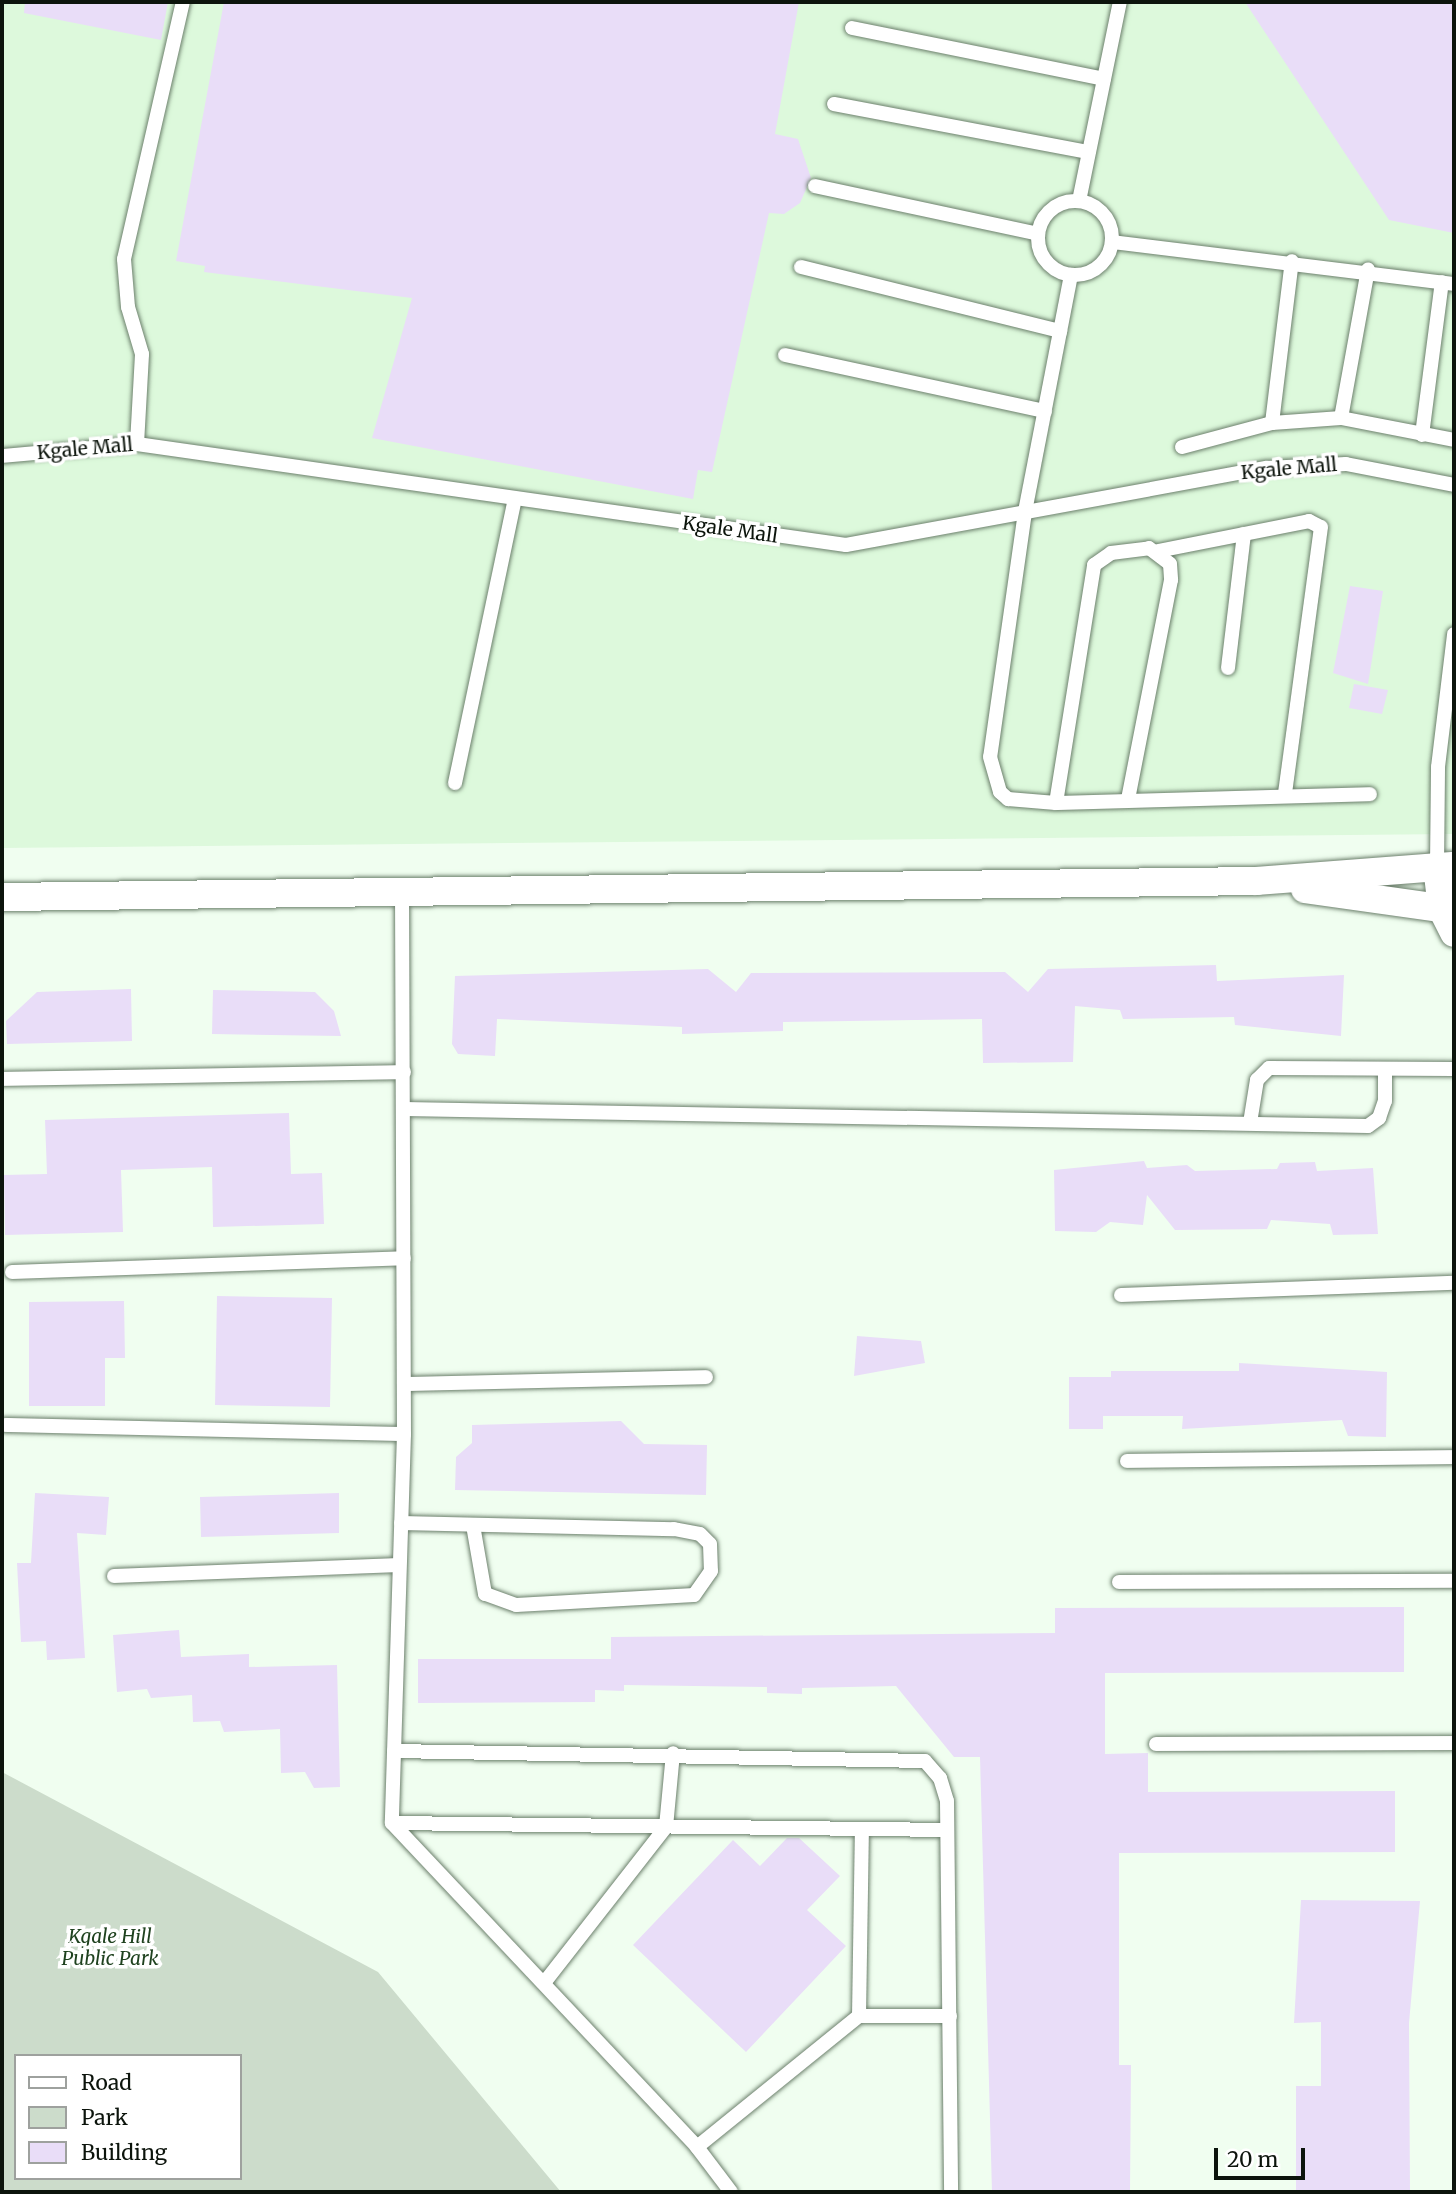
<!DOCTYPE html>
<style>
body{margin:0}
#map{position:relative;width:1456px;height:2194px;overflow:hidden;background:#f0fef0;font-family:Merriweather,serif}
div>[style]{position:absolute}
.built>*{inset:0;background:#ddf9dc}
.green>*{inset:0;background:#ccdccb}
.building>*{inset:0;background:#e9ddf8}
.roads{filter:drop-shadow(0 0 2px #6c806c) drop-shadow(0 0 2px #6c806c)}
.lane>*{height:14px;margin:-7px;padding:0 7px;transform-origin:7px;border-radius:7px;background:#fff}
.lane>.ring{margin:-7px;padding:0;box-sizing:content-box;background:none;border:14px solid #fff;border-radius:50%}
.street>*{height:28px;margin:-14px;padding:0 14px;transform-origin:14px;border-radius:14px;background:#fff}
span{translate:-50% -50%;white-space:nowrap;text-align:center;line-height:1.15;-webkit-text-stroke:7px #fff;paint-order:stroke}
.street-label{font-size:19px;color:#0c140c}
.park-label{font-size:19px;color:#1f421f;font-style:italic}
.frame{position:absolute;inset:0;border:4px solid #0c140c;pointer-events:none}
.legend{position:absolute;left:14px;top:2054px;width:228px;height:126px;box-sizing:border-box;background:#fff;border:2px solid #9ea19e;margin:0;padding:9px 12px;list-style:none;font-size:21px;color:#0c140c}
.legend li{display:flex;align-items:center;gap:14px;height:35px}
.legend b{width:35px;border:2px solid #9ea19e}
.scale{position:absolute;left:1214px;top:2148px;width:91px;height:32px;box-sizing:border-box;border:4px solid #0c140c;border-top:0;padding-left:9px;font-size:21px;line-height:24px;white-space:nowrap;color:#0c140c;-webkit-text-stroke:5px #fff;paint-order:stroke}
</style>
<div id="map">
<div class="built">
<div style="clip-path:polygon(2px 2px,1454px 2px,1454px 834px,2px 848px)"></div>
</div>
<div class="green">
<div style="clip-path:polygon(evenodd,2px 1772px,378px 1972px,561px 2192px,2px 2192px,2px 1772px,16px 2056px,240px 2056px,240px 2178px,16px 2178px,16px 2056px)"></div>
</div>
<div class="building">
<div style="clip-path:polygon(25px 2px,168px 2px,161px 40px,24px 13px)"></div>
<div style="clip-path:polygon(224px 2px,799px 2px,775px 134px,798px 139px,811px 178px,800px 203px,784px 214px,769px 213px,712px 472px,698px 470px,693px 499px,372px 438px,412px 298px,204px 272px,205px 266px,176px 261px)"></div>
<div style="clip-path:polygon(1245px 2px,1454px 2px,1454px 233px,1389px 220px)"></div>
<div style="clip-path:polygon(1350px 586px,1383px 591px,1368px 684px,1333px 673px)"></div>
<div style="clip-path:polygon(1354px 684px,1388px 690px,1382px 714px,1349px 708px)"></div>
<div style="clip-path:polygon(1216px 965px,1217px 981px,1344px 975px,1341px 1036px,1235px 1025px,1234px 1017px,1123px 1019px,1120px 1010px,1075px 1006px,1073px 1062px,983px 1063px,982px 1019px,783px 1022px,783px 1031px,682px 1034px,682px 1027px,497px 1019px,495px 1056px,458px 1054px,452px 1044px,455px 976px,708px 969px,736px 992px,751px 973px,1005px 972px,1028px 992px,1048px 969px)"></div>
<div style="clip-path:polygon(131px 989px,132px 1041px,7px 1044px,6px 1021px,37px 992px)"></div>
<div style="clip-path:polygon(213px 990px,315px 992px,334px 1011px,341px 1036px,212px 1034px)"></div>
<div style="clip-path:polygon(289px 1113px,291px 1174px,322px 1173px,324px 1224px,213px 1227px,212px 1167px,121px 1170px,123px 1232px,5px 1235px,4px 1175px,47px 1174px,45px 1120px)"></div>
<div style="clip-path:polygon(1144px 1161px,1147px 1168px,1187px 1165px,1195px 1171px,1277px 1169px,1280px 1163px,1315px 1162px,1317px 1171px,1373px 1168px,1378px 1234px,1333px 1235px,1330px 1224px,1271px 1220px,1267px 1229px,1175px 1230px,1147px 1195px,1143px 1225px,1110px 1222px,1096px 1232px,1055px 1231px,1054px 1170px)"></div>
<div style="clip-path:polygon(217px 1296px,332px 1298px,330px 1407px,215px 1405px)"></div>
<div style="clip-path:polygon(124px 1301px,125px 1358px,105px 1358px,105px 1406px,29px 1406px,29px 1302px)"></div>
<div style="clip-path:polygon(857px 1336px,921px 1341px,925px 1363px,854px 1376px)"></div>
<div style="clip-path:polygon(1239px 1363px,1387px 1372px,1386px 1437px,1348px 1436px,1342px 1420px,1182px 1429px,1183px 1416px,1103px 1416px,1103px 1429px,1069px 1429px,1069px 1377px,1111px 1377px,1111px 1371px,1239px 1371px)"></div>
<div style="clip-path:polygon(621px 1421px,644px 1444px,707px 1445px,706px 1495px,455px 1490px,456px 1457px,472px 1443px,472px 1425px)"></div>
<div style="clip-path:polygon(35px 1493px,109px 1497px,106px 1535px,77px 1533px,85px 1658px,47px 1660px,46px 1641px,21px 1642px,17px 1563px,31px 1563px)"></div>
<div style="clip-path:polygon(339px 1493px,339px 1533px,201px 1537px,200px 1497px)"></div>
<div style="clip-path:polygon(1404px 1607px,1404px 1672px,1105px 1673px,1105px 1754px,1148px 1753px,1148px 1792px,1395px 1791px,1395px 1852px,1119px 1853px,1119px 2065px,1131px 2065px,1130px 2192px,992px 2192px,980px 1757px,954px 1757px,896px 1686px,802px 1688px,802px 1694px,767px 1693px,767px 1687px,624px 1685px,624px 1691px,595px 1690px,595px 1702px,418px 1703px,418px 1659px,611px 1659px,611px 1637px,1055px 1633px,1055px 1608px)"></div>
<div style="clip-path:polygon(179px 1630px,181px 1657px,249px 1654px,249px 1667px,337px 1665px,340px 1787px,314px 1788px,305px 1772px,281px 1773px,280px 1729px,224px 1732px,220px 1721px,193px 1722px,192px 1695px,151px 1698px,147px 1689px,117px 1692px,113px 1635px)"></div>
<div style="clip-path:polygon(787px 1838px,799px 1838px,840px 1876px,807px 1910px,846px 1946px,746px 2052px,633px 1945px,733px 1840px,760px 1866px)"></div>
<div style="clip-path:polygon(1301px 1900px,1420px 1901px,1409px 2023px,1410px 2192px,1296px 2192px,1296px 2086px,1321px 2086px,1321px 2022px,1294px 2023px)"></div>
</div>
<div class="roads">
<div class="lane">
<div style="left:852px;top:28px;width:257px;rotate:11.4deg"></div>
<div style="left:834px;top:104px;width:259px;rotate:10.7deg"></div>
<div style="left:815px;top:186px;width:228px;rotate:12.1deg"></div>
<div style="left:1079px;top:201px;width:203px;rotate:-78.4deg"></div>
<div class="ring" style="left:1038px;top:201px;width:60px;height:60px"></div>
<div style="left:1112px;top:242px;width:345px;rotate:7deg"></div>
<div style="left:801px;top:267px;width:267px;rotate:13.9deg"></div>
<div style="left:1071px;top:275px;width:241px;rotate:101deg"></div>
<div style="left:1025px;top:512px;width:247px;rotate:98.1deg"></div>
<div style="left:990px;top:757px;width:36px;rotate:74deg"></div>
<div style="left:1000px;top:792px;width:11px;rotate:41deg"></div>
<div style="left:1008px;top:799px;width:48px;rotate:4.8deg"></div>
<div style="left:1056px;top:803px;width:314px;rotate:-1.6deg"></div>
<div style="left:785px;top:355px;width:266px;rotate:12.2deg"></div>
<div style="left:1341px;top:418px;width:151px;rotate:-79.7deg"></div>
<div style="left:1272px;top:423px;width:163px;rotate:-83deg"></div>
<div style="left:1422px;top:435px;width:154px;rotate:-82.6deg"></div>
<div style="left:137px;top:444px;width:90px;rotate:-86.8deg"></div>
<div style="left:142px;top:354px;width:49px;rotate:-106.6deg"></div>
<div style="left:128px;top:307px;width:48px;rotate:-94.8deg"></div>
<div style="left:124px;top:259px;width:264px;rotate:-77.1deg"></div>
<div style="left:1182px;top:447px;width:93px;rotate:-14.9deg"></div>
<div style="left:1272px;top:423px;width:69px;rotate:-4.1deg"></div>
<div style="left:1341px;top:418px;width:115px;rotate:11deg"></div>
<div style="left:2px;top:456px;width:136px;rotate:-5.1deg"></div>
<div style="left:137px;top:444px;width:716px;rotate:8.11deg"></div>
<div style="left:846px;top:545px;width:428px;rotate:-10.4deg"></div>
<div style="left:1267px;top:468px;width:79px;rotate:-2.9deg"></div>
<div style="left:1346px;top:464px;width:110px;rotate:11deg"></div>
<div style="left:1158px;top:551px;width:154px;rotate:-11.2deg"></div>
<div style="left:1309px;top:521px;width:13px;rotate:27deg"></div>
<div style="left:1321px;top:527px;width:269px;rotate:97.7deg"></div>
<div style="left:1228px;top:668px;width:135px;rotate:-83.2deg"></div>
<div style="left:455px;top:783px;width:290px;rotate:-78.1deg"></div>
<div style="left:1056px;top:803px;width:241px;rotate:-80.9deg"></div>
<div style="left:1094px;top:565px;width:21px;rotate:-35deg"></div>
<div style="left:1111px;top:553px;width:38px;rotate:-7deg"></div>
<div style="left:1149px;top:548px;width:26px;rotate:37deg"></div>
<div style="left:1170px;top:564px;width:16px;rotate:86deg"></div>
<div style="left:1171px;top:580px;width:224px;rotate:101.1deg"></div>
<div style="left:1437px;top:866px;width:99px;rotate:-89.4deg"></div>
<div style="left:1438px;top:767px;width:134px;rotate:-83.1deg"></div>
<div style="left:402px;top:890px;width:544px;rotate:89.79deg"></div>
<div style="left:404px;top:1434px;width:389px;rotate:91.8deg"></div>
<div style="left:392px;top:1823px;width:445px;rotate:46.7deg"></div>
<div style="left:697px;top:2147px;width:56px;rotate:52.9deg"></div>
<div style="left:4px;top:1079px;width:400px;rotate:-1deg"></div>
<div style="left:404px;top:1109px;width:964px;rotate:1.01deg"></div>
<div style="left:1368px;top:1126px;width:14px;rotate:-36deg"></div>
<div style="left:1379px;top:1118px;width:18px;rotate:-71deg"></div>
<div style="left:1385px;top:1101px;width:32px;rotate:-90deg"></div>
<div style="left:1250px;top:1123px;width:44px;rotate:-80.8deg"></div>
<div style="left:1257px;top:1080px;width:17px;rotate:-45deg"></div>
<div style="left:1269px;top:1068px;width:185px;rotate:0.3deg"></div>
<div style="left:12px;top:1272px;width:392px;rotate:-2deg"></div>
<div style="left:1121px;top:1295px;width:333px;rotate:-2.1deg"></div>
<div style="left:404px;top:1384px;width:302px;rotate:-1.3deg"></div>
<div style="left:5px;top:1425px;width:399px;rotate:1.3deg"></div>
<div style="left:1127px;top:1461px;width:327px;rotate:-0.7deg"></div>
<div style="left:401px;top:1523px;width:273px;rotate:1.3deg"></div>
<div style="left:674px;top:1529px;width:26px;rotate:11deg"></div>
<div style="left:700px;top:1534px;width:14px;rotate:45deg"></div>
<div style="left:710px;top:1544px;width:27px;rotate:88deg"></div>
<div style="left:711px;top:1571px;width:29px;rotate:125deg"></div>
<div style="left:694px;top:1595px;width:178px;rotate:176.8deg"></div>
<div style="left:516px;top:1605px;width:33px;rotate:-160deg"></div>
<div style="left:485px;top:1594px;width:70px;rotate:-99.9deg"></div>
<div style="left:114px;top:1576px;width:285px;rotate:-2.2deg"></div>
<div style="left:1119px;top:1582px;width:335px;rotate:-0.2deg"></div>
<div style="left:1156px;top:1744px;width:298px;rotate:-0.2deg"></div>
<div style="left:394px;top:1751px;width:531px;rotate:1.08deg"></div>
<div style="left:925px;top:1761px;width:23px;rotate:49deg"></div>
<div style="left:940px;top:1778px;width:24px;rotate:73deg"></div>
<div style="left:947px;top:1801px;width:391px;rotate:89.4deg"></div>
<div style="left:392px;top:1823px;width:555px;rotate:0.72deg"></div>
<div style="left:544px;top:1983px;width:198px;rotate:-52deg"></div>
<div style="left:666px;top:1827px;width:74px;rotate:-84.6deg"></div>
<div style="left:859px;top:2016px;width:91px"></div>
<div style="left:697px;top:2147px;width:208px;rotate:-39deg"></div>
<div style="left:859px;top:2016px;width:187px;rotate:-89.1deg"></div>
</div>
<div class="street">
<div style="left:1437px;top:866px;width:43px;rotate:83.4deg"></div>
<div style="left:1442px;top:909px;width:27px;rotate:63deg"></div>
<div style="left:1305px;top:889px;width:150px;rotate:8deg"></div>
<div style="left:2px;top:897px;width:1255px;rotate:-0.73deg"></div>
<div style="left:1257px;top:881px;width:198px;rotate:-4.4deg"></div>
</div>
</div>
<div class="street-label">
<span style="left:85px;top:449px;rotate:-5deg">Kgale Mall</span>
<span style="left:1289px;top:469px;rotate:-5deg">Kgale Mall</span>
<span style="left:730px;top:530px;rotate:8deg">Kgale Mall</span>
</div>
<div class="park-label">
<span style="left:110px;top:1948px">Kgale Hill<br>Public Park</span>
</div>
<div class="frame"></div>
<ul class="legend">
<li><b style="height:9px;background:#fff"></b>Road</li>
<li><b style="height:19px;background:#ccdccb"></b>Park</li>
<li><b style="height:19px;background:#e9ddf8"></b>Building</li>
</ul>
<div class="scale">20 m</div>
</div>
